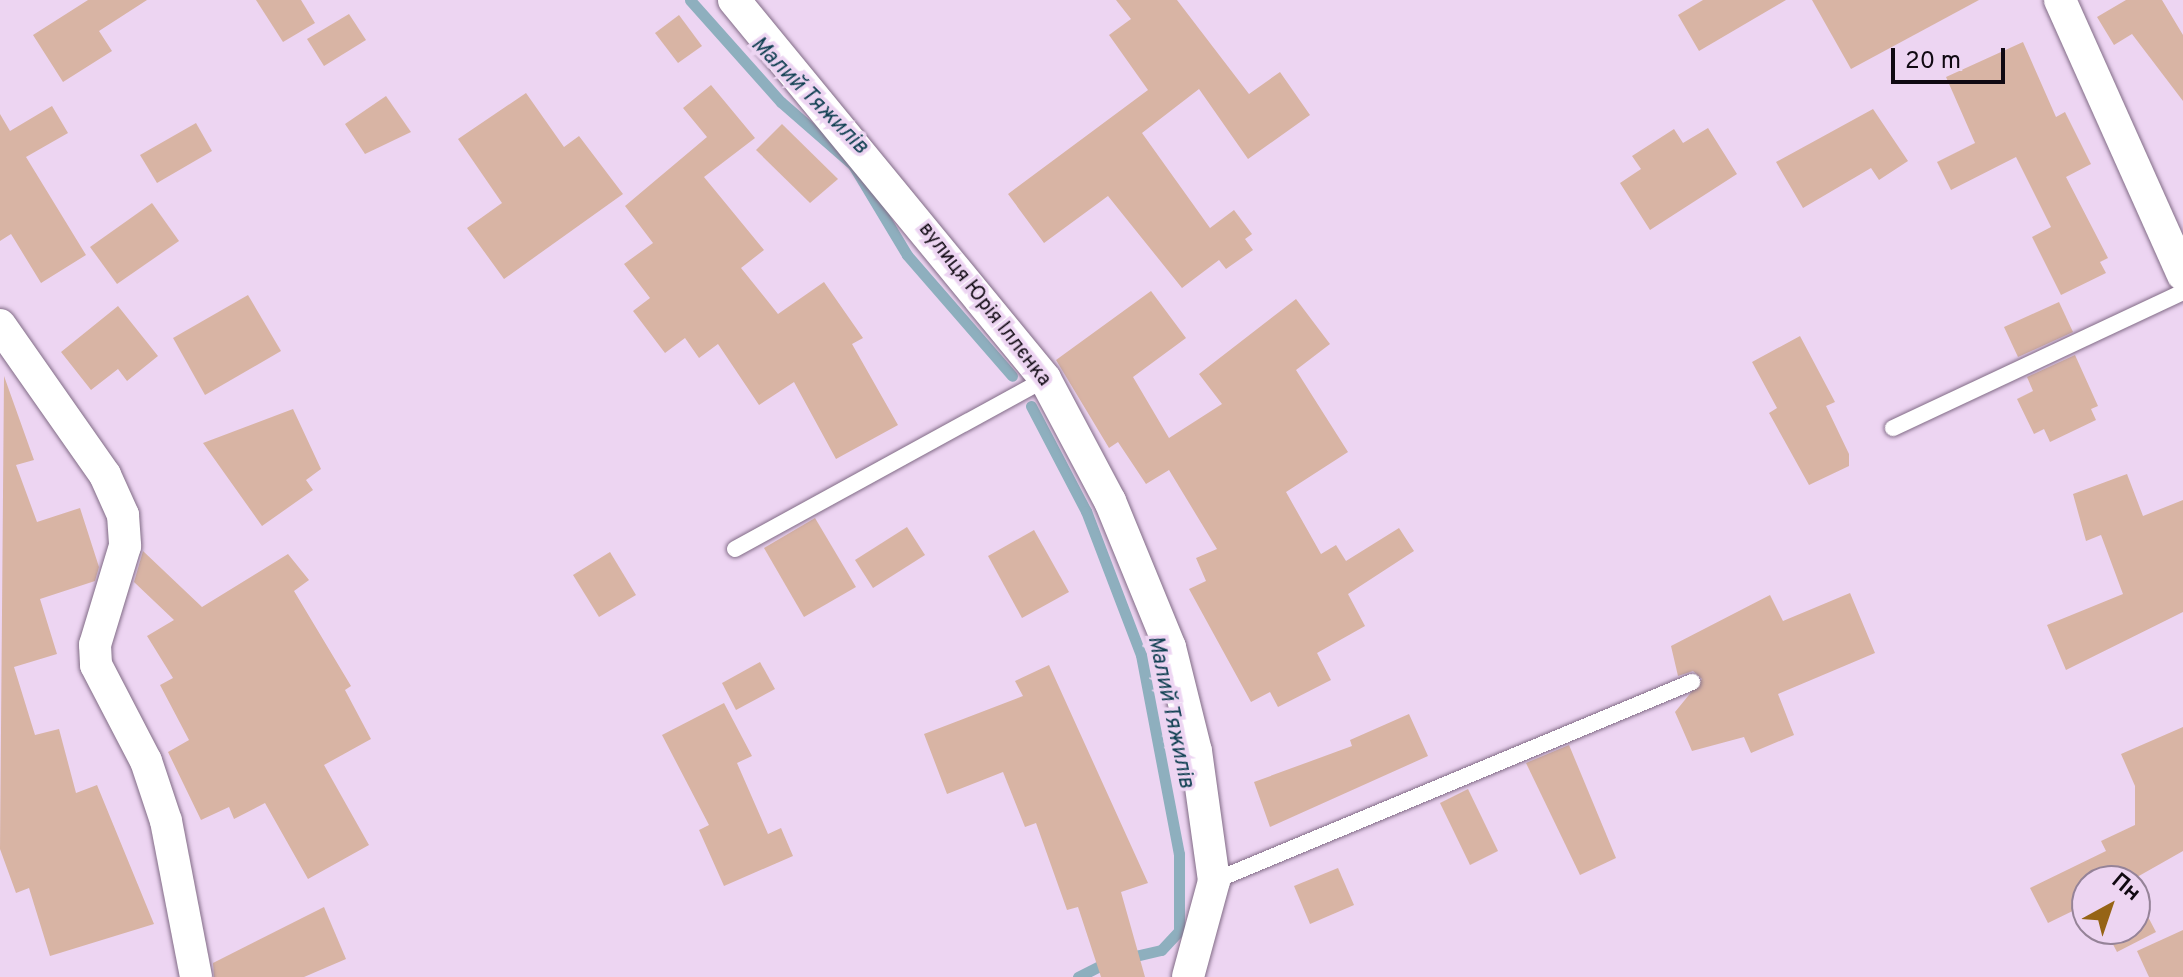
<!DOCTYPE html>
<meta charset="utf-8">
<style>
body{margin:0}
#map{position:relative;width:2183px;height:977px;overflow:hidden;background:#edd5f2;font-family:Overpass,sans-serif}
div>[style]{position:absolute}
.stream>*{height:11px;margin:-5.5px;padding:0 5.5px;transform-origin:5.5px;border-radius:5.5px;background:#8eafbe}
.building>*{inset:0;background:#d8b4a4}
.roads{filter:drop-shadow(0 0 2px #816b86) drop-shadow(0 0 2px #816b86)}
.lane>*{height:16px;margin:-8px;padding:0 8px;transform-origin:8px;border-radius:8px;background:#fff}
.street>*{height:32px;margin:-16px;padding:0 16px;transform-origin:16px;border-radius:16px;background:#fff}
span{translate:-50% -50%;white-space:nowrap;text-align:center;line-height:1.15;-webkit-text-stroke:7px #edd5f2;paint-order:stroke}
.street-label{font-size:20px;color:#100912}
.water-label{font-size:22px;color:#0e3e50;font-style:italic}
.north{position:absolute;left:2071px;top:865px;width:80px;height:80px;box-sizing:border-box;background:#edd5f2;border:2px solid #958398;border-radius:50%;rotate:40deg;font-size:22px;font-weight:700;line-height:32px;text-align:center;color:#100912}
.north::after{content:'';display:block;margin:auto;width:28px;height:36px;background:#966416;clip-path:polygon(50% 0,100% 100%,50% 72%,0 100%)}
.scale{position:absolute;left:1891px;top:48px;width:114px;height:36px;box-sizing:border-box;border:4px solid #100912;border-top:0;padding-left:10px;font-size:24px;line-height:28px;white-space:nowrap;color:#100912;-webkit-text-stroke:6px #edd5f2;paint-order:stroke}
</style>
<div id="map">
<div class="stream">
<div style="left:690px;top:0;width:137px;rotate:48.3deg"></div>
<div style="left:781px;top:102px;width:96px;rotate:41.2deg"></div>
<div style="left:853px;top:165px;width:105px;rotate:59deg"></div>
<div style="left:907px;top:255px;width:160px;rotate:49deg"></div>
<div style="left:1031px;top:406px;width:119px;rotate:62.4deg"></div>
<div style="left:1086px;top:511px;width:154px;rotate:69.1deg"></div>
<div style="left:1141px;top:655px;width:203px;rotate:79.2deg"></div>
<div style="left:1179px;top:854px;width:77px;rotate:90deg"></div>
<div style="left:1179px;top:931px;width:26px;rotate:133deg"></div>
<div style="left:1161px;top:950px;width:37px;rotate:167deg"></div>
<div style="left:1078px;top:977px;width:35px;rotate:-27deg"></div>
</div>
<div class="building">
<div style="clip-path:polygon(88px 0,147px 0,99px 31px,112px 51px,63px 82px,33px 35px)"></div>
<div style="clip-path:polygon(256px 0,301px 0,315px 23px,283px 42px)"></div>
<div style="clip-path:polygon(1116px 0,1177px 0,1249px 94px,1280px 72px,1310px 115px,1248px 159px,1199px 89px,1142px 133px,1210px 228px,1234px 210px,1252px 234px,1245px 239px,1253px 250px,1226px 269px,1219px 260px,1182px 288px,1108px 196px,1044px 243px,1008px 194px,1148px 90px,1109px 35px,1131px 19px)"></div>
<div style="clip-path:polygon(1703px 0,1786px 0,1699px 51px,1678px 15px)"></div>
<div style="clip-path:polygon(1812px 0,1979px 0,1851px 69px)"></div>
<div style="clip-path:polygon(2126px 0,2162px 0,2183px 35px,2183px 101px,2132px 34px,2114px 45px,2097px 17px)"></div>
<div style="clip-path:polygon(349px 14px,366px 40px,324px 66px,307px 39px)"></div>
<div style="clip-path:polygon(679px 15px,702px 46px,678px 63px,655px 33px)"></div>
<div style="clip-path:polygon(2023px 42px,2056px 117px,2065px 112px,2091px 164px,2066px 177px,2108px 258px,2100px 262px,2106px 273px,2061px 295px,2032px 237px,2051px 227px,2016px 157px,1951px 190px,1937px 162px,1975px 143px,1946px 77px)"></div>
<div style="clip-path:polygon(711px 85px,755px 138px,704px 177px,764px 250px,741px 268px,778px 314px,824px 282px,863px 338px,852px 344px,898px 425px,836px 459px,794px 382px,759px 405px,718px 344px,699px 358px,685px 338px,665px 353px,633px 311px,650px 298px,624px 264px,653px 243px,625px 206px,707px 137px,683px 108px)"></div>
<div style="clip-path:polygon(526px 93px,564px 147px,579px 136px,623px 194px,504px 279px,467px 228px,502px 203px,458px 139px)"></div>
<div style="clip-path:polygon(386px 96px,411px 132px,365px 154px,345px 124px)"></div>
<div style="clip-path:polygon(52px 106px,68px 133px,26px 157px,86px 255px,41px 283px,11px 234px,0 241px,0 114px,10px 131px)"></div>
<div style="clip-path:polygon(1873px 109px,1908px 161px,1879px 180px,1871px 168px,1803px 208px,1776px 162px)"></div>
<div style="clip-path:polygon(196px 123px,212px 151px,157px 183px,140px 155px)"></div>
<div style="clip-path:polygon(782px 124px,838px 179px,810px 203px,756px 150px)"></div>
<div style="clip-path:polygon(1708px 128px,1737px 174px,1650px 230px,1620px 183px,1641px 169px,1632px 156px,1674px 129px,1683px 143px)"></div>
<div style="clip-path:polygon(152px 203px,179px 241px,117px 284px,90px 247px)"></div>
<div style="clip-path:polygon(1151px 291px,1186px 338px,1133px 377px,1169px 438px,1222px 404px,1199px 374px,1296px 299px,1330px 344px,1296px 370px,1348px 452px,1286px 492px,1321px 554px,1336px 545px,1346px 561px,1399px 528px,1414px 551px,1348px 594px,1365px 626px,1317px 653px,1331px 680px,1278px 707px,1270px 692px,1251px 702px,1189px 589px,1206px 581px,1196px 558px,1217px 549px,1169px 470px,1146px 484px,1118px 442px,1109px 448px,1056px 360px)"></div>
<div style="clip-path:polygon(248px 295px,281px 351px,205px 395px,173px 338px)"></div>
<div style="clip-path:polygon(2059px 302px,2073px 332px,2018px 357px,2004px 327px)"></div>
<div style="clip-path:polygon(118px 306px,158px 356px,127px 381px,118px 369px,91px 390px,61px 352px)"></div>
<div style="clip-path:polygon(1800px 336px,1835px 402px,1826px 406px,1849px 454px,1849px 466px,1809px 485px,1769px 413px,1777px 408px,1752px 362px)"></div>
<div style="clip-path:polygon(2075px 355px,2098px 406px,2091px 409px,2096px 420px,2050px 442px,2044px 429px,2034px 434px,2017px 399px,2033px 391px,2027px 377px)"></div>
<div style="clip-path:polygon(4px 376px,34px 460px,16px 465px,37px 522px,80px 508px,99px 567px,95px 581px,40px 599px,57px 654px,14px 667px,35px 735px,59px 729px,76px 793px,97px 785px,154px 924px,50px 956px,29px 888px,16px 893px,0 849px)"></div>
<div style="clip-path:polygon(293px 409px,321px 469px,306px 480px,313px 490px,262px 526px,203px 443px)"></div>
<div style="clip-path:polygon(2127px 474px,2143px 516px,2183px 500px,2183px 612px,2066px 670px,2047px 625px,2123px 594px,2101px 535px,2086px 541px,2073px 494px)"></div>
<div style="clip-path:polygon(815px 518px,856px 587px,804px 617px,764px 548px)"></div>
<div style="clip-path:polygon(907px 527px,925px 555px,873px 588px,855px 560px)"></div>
<div style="clip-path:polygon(1034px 530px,1069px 592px,1022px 618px,988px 556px)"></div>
<div style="clip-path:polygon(143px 551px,202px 607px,288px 554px,309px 580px,294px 591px,351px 686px,345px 690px,371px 739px,324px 765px,369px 845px,308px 879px,265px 803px,234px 819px,229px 807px,201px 820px,168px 752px,189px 740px,160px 685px,173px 678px,147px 636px,174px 620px,134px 582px)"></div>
<div style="clip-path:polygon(610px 552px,636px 595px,599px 617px,573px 575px)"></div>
<div style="clip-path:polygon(1850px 593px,1875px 653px,1778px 694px,1794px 735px,1751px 753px,1744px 737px,1692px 751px,1675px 712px,1702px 679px,1693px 671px,1678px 676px,1671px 646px,1770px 595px,1783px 621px)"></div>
<div style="clip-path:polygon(760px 662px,775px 689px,736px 710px,722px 683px)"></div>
<div style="clip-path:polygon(1049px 665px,1148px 883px,1121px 892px,1145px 977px,1101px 977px,1078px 907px,1067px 910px,1036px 823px,1025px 827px,1003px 772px,947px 794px,924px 734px,1023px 696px,1015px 681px)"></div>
<div style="clip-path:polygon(724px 703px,752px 756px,737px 763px,768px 834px,781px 828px,793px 856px,724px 886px,699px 830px,709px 825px,662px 735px)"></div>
<div style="clip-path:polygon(1409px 714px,1428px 756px,1270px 827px,1254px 782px,1352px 746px,1350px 740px)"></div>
<div style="clip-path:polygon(2183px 727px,2183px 851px,2130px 881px,2087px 881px,2087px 904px,2048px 923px,2030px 888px,2106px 851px,2101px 841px,2135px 825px,2135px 786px,2121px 754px)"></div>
<div style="clip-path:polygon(1569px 745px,1616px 858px,1580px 875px,1526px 763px)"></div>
<div style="clip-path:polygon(1468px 789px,1498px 851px,1470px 865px,1440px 803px)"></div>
<div style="clip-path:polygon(1338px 868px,1354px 905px,1310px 924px,1294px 886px)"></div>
<div style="clip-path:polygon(2135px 892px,2156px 932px,2117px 952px,2105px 929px,2135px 929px)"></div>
<div style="clip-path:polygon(324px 907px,346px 959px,304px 977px,214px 977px,213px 963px)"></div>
<div style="clip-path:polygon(2183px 930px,2183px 977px,2149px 977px,2137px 951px)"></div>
</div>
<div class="roads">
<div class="lane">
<div style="left:1893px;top:428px;width:320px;rotate:-25.1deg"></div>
<div style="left:735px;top:549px;width:354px;rotate:-28.7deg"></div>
<div style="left:1214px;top:881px;width:518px;rotate:-22.6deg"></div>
</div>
<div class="street">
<div style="left:734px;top:0;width:490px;rotate:50.6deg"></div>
<div style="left:1045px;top:379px;width:138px;rotate:62deg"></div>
<div style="left:1110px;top:501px;width:158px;rotate:67.7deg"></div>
<div style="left:1170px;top:647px;width:107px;rotate:76deg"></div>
<div style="left:1196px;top:751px;width:131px;rotate:82.1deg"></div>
<div style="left:1214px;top:881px;width:99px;rotate:105.2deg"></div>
<div style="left:2060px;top:0;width:301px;rotate:65.9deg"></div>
<div style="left:0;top:325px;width:183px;rotate:55deg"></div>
<div style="left:105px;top:475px;width:44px;rotate:65.8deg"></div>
<div style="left:123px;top:515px;width:31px;rotate:86deg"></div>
<div style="left:125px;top:546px;width:103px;rotate:106.9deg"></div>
<div style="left:95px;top:645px;width:20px;rotate:87deg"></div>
<div style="left:96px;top:665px;width:108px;rotate:62.5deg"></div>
<div style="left:146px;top:761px;width:63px;rotate:71.6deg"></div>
<div style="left:166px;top:821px;width:159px;rotate:79.1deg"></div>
</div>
</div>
<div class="street-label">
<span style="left:984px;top:305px;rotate:52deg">вулиця Юрія Іллєнка</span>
</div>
<div class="water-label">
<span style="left:809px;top:96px;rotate:45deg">Малий Тяжилів</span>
<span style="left:1170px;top:712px;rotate:78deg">Малий Тяжилів</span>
</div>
<div class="north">Пн</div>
<div class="scale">20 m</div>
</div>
